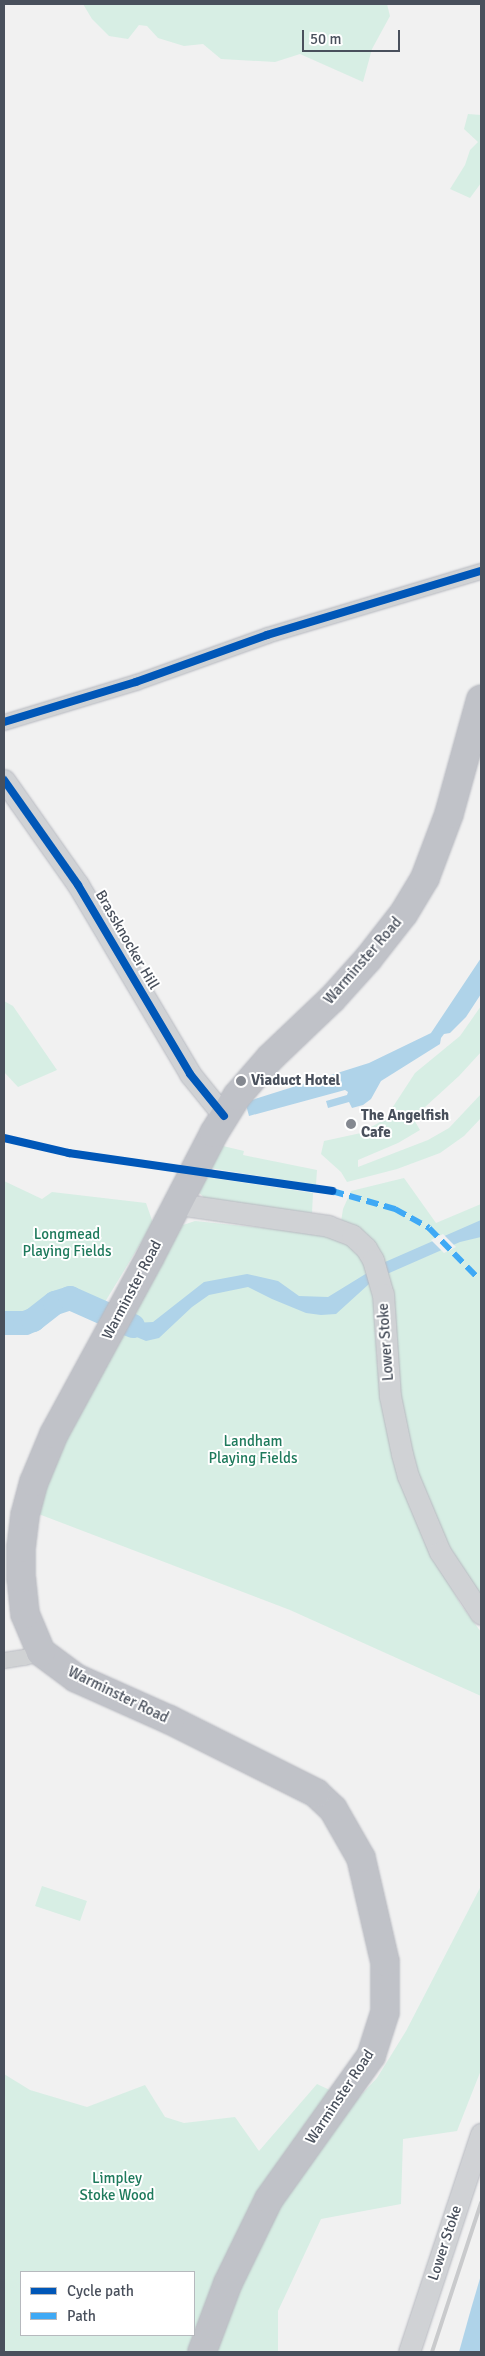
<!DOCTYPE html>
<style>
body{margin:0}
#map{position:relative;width:485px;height:2356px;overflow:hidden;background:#f1f1f1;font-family:Signika,sans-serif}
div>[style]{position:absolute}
.green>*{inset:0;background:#d7eee4}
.water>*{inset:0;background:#afd3e9}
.pier>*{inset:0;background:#f1f1f1}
.river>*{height:24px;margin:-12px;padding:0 12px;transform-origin:12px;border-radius:12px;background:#afd3e9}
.roads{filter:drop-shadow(0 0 1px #b7b9c0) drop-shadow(0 0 1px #b7b9c0)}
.street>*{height:15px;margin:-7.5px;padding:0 7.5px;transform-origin:7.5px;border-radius:7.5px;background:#d0d2d4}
.secondary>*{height:21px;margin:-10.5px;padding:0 10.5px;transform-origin:10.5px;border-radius:10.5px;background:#d0d2d5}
.highway>*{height:28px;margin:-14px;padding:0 14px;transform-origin:14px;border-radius:14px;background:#c0c2c8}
.rail>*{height:4px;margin:-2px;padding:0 2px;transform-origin:2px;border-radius:2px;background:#c9cacc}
.quiet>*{height:6px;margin-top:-3px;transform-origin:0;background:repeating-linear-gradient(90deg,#3fa9f5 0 12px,transparent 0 18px)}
.cycleway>*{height:8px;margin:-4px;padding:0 4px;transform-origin:4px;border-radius:4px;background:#0057b8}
.dots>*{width:14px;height:14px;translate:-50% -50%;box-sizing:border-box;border:2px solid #fff;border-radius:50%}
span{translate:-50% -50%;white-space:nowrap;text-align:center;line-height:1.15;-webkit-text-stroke:4px #fff;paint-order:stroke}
.street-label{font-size:15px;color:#49505c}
.poi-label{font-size:15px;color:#49505c;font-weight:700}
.left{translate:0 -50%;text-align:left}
.park-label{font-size:15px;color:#1e7a5c}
.frame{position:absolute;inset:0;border:5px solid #49505c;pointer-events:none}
.legend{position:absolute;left:20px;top:2271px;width:175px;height:65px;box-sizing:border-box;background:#fff;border:1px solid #b6b9be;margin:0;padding:6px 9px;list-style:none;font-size:15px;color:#49505c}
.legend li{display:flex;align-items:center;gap:10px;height:25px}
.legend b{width:25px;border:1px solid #b6b9be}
.scale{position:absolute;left:302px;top:30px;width:98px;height:22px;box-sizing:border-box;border:2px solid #49505c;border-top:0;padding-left:6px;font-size:15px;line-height:18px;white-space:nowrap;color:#49505c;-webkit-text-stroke:4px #fff;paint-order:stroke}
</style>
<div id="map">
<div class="green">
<div style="clip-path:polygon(83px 4px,387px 4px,390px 16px,372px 49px,363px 82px,300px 54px,275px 62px,221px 59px,203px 44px,184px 46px,158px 38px,147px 26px,139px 25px,128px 39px,109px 36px,92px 19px)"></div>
<div style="clip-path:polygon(468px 114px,481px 115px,481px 183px,470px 198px,450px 189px,465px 165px,470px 150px,478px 142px,464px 129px)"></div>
<div style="clip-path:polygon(4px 1001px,13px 1006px,57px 1070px,18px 1087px,4px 1072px)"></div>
<div style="clip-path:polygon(481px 1006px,481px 1052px,459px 1076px,413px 1118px,420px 1130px,398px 1143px,358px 1160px,358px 1167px,428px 1140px,449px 1128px,481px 1094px,481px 1118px,464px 1136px,440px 1153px,397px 1169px,347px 1182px,341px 1172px,321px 1154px,324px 1141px,361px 1133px,385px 1119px,415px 1073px,460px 1036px)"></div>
<div style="clip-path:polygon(223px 1146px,244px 1151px,243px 1155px,317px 1170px,316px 1185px,210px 1168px)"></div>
<div style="clip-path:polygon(205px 1177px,313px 1193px,312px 1213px,208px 1201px,198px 1192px)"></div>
<div style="clip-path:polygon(404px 1178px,436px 1223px,481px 1204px,481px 1601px,450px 1559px,415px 1475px,397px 1402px,387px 1282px,341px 1222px,343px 1209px,351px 1191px)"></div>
<div style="clip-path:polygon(4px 1181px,42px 1199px,52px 1192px,146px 1203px,153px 1223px,105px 1302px,78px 1292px,62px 1290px,20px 1315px,4px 1316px)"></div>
<div style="clip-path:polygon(195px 1221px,332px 1235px,347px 1244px,363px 1260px,373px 1289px,377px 1363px,393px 1450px,436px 1561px,461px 1605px,481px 1632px,481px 1696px,290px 1610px,36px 1513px,44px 1478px,177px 1227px)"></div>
<div style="clip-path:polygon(42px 1886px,87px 1901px,80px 1921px,35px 1906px)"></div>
<div style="clip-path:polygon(evenodd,481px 1886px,481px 2070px,457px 2131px,403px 2139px,401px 2204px,321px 2219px,278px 2311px,278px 2352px,4px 2352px,4px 2074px,30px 2090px,87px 2107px,145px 2085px,165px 2117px,184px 2123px,235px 2117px,259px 2151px,317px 2084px,334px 2092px,329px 2129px,377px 2078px,406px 2031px,481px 1886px,21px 2272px,194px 2272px,194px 2335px,21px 2335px,21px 2272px)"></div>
</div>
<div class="water">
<div style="clip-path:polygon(481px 958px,481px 994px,466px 1017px,450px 1033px,444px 1034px,441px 1038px,440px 1044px,381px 1081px,371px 1099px,363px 1105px,352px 1108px,349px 1102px,328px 1108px,326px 1101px,347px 1095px,348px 1092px,345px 1090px,249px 1116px,246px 1105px,252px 1100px,369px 1063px,431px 1033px)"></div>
<div style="clip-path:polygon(481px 1220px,481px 1237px,460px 1242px,387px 1274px,369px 1284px,336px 1314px,321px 1315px,306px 1313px,272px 1299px,248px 1287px,209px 1295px,192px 1307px,159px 1338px,146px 1341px,113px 1327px,119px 1315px,134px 1323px,153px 1322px,204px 1282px,247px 1274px,278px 1281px,299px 1296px,328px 1297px,385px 1262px)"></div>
<div style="clip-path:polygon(481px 2275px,481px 2352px,459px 2352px,471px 2309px)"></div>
</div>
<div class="pier">
<div style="clip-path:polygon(443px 1234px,456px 1247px,444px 1253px,431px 1240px)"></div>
</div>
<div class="river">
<div style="left:4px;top:1323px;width:21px"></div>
<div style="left:25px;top:1323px;width:9px;rotate:-21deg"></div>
<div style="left:33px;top:1320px;width:28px;rotate:-38deg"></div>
<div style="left:55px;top:1303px;width:16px;rotate:-18deg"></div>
<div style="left:70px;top:1298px;width:69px;rotate:24deg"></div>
</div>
<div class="roads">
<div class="street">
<div style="left:4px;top:722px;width:138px;rotate:-16.9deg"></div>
<div style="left:136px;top:682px;width:139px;rotate:-19.7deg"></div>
<div style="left:267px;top:635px;width:223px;rotate:-16.7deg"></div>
<div style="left:4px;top:1660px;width:20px;rotate:-9deg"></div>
<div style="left:24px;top:1657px;width:18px;rotate:-16deg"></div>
</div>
<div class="secondary">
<div style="left:4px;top:780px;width:128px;rotate:54.8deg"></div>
<div style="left:78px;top:885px;width:220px;rotate:59.3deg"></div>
<div style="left:190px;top:1074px;width:54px;rotate:51deg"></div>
<div style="left:178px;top:1204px;width:152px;rotate:8.3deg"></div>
<div style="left:328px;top:1226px;width:26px;rotate:21deg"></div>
<div style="left:352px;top:1235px;width:19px;rotate:43deg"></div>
<div style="left:366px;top:1248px;width:14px;rotate:60deg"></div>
<div style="left:373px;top:1260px;width:35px;rotate:74deg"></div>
<div style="left:383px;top:1294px;width:102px;rotate:86.1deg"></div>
<div style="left:390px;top:1396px;width:59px;rotate:78.3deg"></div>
<div style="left:402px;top:1454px;width:23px;rotate:75deg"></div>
<div style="left:408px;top:1476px;width:82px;rotate:67.2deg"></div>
<div style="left:440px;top:1552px;width:74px;rotate:56.5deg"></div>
<div style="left:409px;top:2352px;width:230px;rotate:-71.7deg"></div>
</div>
<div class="highway">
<div style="left:202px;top:2352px;width:74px;rotate:-69.4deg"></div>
<div style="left:228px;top:2283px;width:93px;rotate:-64deg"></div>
<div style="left:269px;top:2199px;width:176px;rotate:-54.5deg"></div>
<div style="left:371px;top:2056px;width:46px;rotate:-72.3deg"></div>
<div style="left:385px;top:2012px;width:50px;rotate:-90deg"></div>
<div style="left:385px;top:1962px;width:107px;rotate:-103deg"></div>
<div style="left:361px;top:1858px;width:56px;rotate:-119.7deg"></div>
<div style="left:333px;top:1809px;width:23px;rotate:-137deg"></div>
<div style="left:316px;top:1793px;width:163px;rotate:-153.4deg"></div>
<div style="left:170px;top:1720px;width:103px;rotate:-155.9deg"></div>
<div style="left:76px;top:1678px;width:44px;rotate:-143.4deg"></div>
<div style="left:41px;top:1652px;width:41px;rotate:-112.8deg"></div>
<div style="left:25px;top:1614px;width:36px;rotate:-96deg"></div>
<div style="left:21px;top:1578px;width:30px;rotate:-90deg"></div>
<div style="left:21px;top:1548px;width:33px;rotate:-83deg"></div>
<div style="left:25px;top:1515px;width:34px;rotate:-75deg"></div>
<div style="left:34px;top:1482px;width:52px;rotate:-67.4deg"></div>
<div style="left:54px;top:1434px;width:201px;rotate:-61.5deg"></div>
<div style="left:150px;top:1257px;width:140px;rotate:-62.7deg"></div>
<div style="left:214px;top:1133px;width:44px;rotate:-58.1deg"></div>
<div style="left:237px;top:1096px;width:50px;rotate:-49deg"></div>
<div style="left:270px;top:1058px;width:86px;rotate:-43.6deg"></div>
<div style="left:332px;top:999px;width:54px;rotate:-48deg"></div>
<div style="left:368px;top:959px;width:58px;rotate:-52deg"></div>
<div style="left:404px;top:913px;width:41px;rotate:-59deg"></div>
<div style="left:425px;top:878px;width:68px;rotate:-69.4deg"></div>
<div style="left:449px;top:814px;width:119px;rotate:-74.5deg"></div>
</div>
</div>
<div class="rail">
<div style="left:432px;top:2352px;width:157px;rotate:-71.8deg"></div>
</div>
<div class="quiet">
<div style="left:332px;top:1191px;width:66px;rotate:15.9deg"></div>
<div style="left:395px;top:1209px;width:39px;rotate:29deg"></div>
<div style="left:429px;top:1228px;width:70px;rotate:45.6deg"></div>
</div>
<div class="cycleway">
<div style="left:4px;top:722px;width:138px;rotate:-16.9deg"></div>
<div style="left:136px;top:682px;width:139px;rotate:-19.7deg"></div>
<div style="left:267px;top:635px;width:223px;rotate:-16.7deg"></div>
<div style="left:4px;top:780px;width:128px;rotate:54.8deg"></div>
<div style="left:78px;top:885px;width:220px;rotate:59.3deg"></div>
<div style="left:190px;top:1074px;width:54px;rotate:51deg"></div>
<div style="left:4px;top:1138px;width:67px;rotate:13deg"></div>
<div style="left:69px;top:1153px;width:266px;rotate:8.2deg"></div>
</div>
<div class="dots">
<div style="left:241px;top:1081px;background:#848890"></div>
<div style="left:351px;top:1124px;background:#848890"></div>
</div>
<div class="street-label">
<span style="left:127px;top:940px;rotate:60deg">Brassknocker Hill</span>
<span style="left:363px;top:961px;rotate:-49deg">Warminster Road</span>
<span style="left:132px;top:1290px;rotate:-62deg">Warminster Road</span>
<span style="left:386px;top:1342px;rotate:-94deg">Lower Stoke</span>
<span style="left:118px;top:1695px;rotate:26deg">Warminster Road</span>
<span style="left:340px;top:2097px;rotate:-56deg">Warminster Road</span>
<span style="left:445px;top:2243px;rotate:-72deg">Lower Stoke</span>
</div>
<div class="poi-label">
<span class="left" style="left:251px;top:1081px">Viaduct Hotel</span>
<span class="left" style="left:361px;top:1124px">The Angelfish<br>Cafe</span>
</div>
<div class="park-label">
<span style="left:67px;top:1243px">Longmead<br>Playing Fields</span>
<span style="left:253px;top:1450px">Landham<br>Playing Fields</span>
<span style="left:117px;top:2187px">Limpley<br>Stoke Wood</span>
</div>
<div class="frame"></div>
<ul class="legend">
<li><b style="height:6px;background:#0057b8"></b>Cycle path</li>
<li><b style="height:6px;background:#3fa9f5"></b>Path</li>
</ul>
<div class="scale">50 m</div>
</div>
